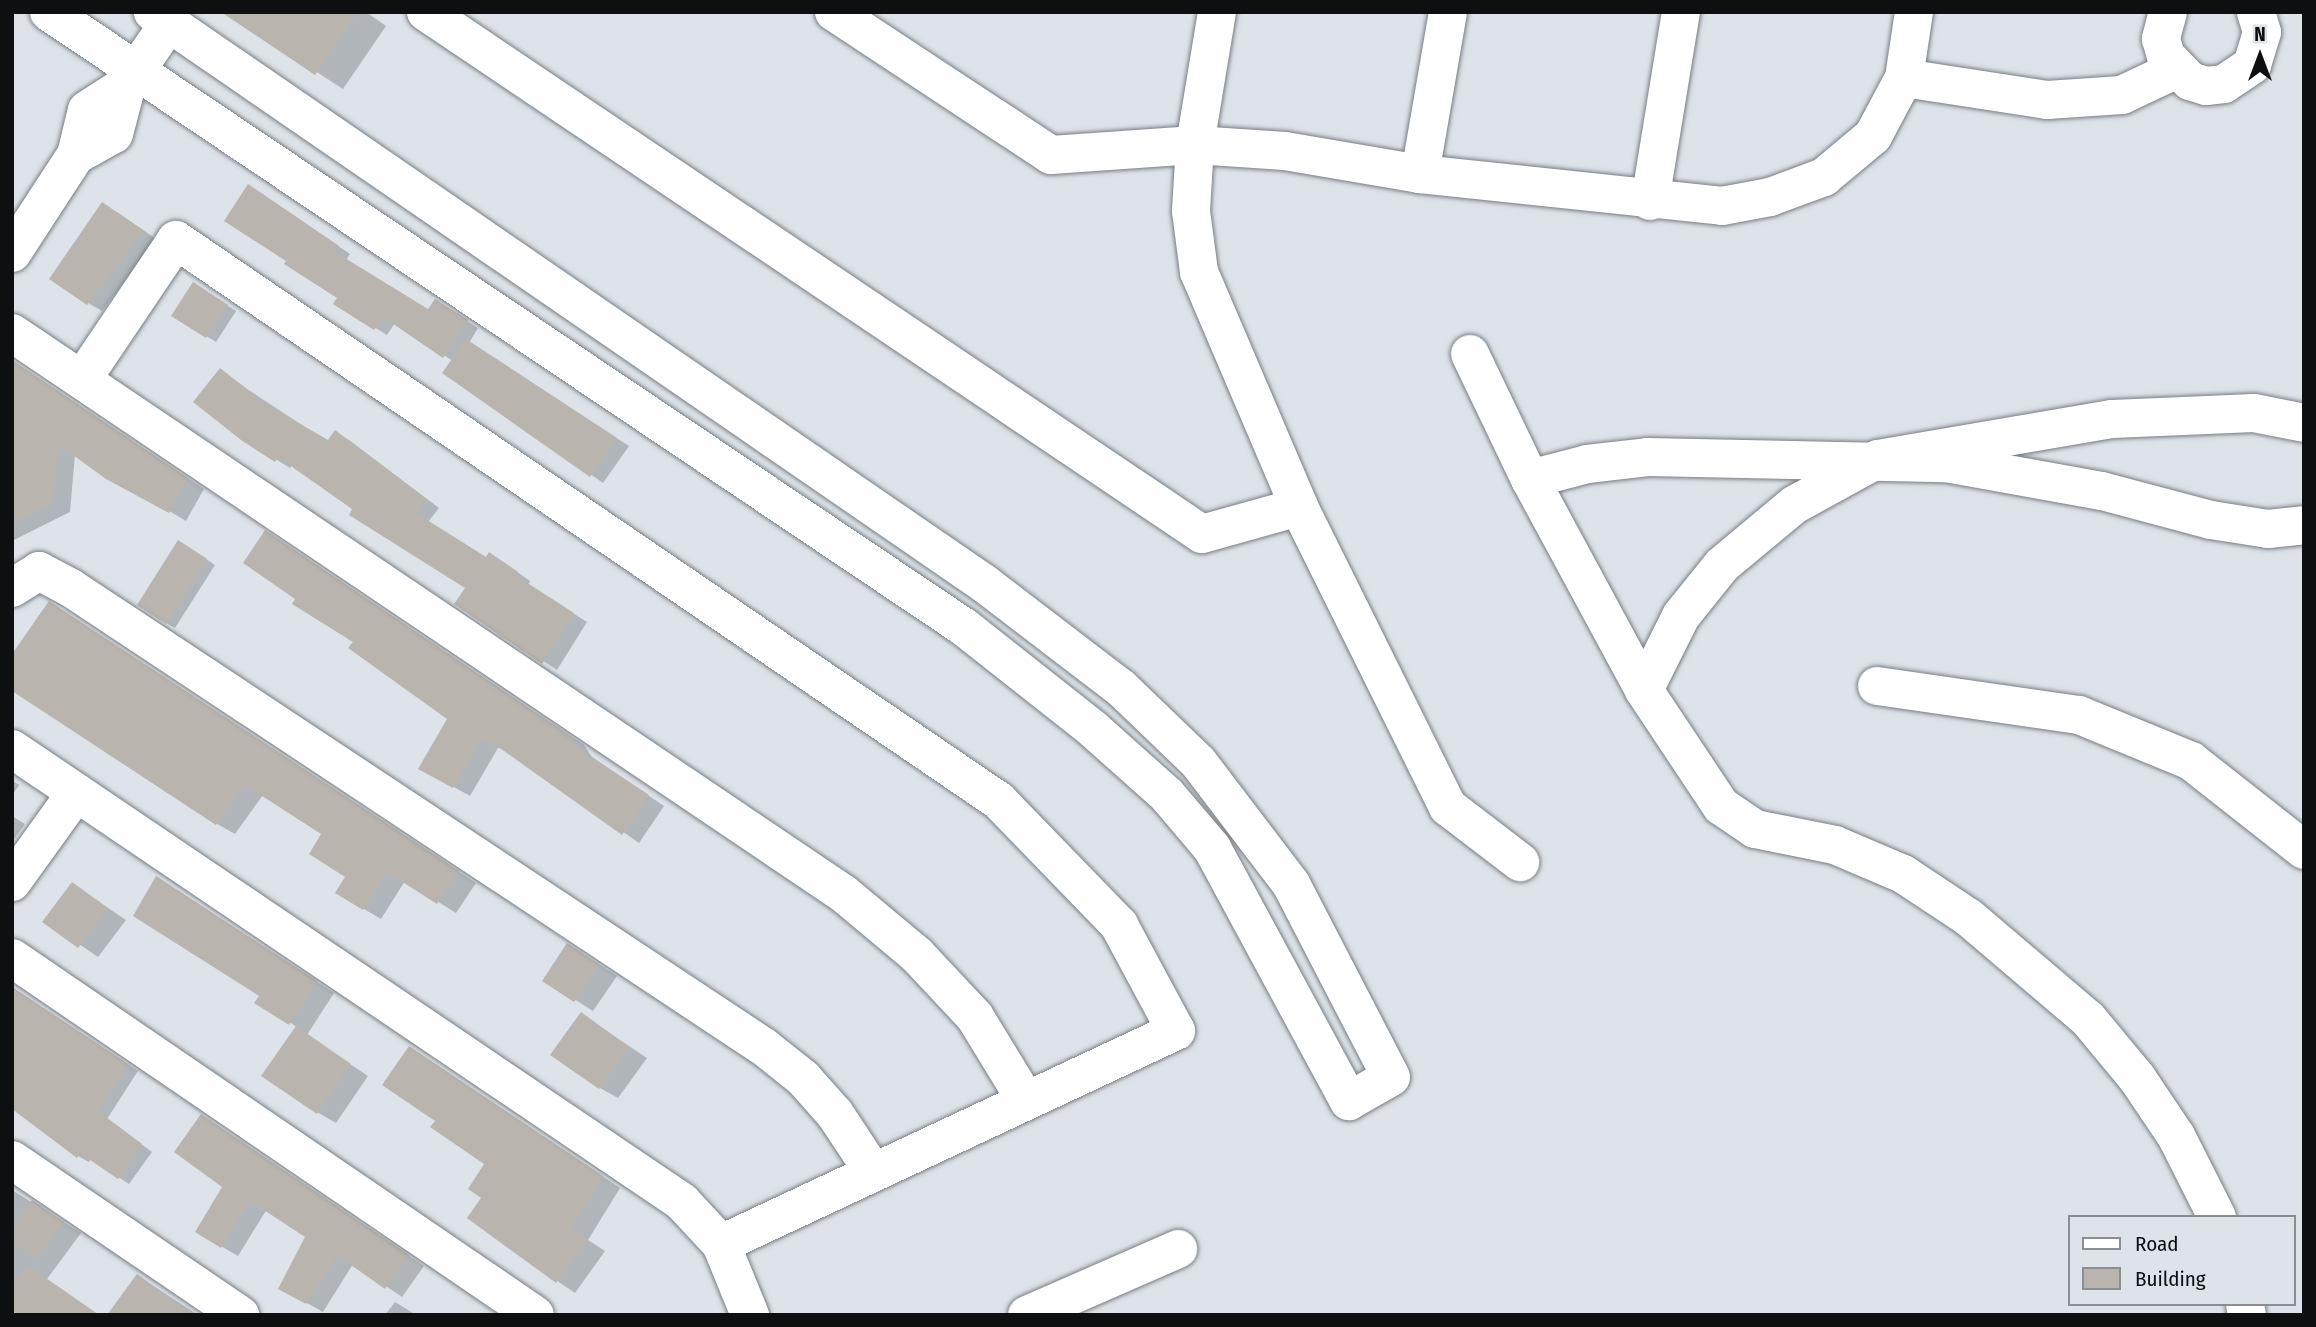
<!DOCTYPE html>
<style>
body{margin:0}
#map{position:relative;width:2316px;height:1327px;overflow:hidden;background:#dde3e8;font-family:"Fira Sans Condensed",sans-serif}
div>[style]{position:absolute}
.shadow>*{inset:0;background:#0003}
.building>*{inset:0;background:#b9b4ae}
.roads{filter:drop-shadow(0 0 2px #787d82) drop-shadow(0 0 2px #787d82)}
.minor>*{height:38px;margin:-19px;padding:0 19px;transform-origin:19px;border-radius:19px;background:#fff}
span{translate:-50% -50%;white-space:nowrap;text-align:center;line-height:1.15;-webkit-text-stroke:5px #dde3e8;paint-order:stroke}
.frame{position:absolute;inset:0;border:14px solid #0d0f11;pointer-events:none}
.legend{position:absolute;left:2068px;top:1215px;width:228px;height:91px;box-sizing:border-box;background:#dde3e8;border:2px solid #8a8e92;margin:0;padding:9px 12px;list-style:none;font-size:21px;color:#0d0f11}
.legend li{display:flex;align-items:center;gap:14px;height:35px}
.legend b{width:35px;border:2px solid #8a8e92}
.north{position:absolute;left:2225px;top:21px;width:70px;height:70px;-webkit-text-stroke:5px #dde3e8;paint-order:stroke;rotate:0deg;font-size:19px;font-weight:700;line-height:28px;text-align:center;color:#0d0f11}
.north::after{content:'';display:block;margin:auto;width:24px;height:32px;background:#0d0f11;clip-path:polygon(50% 0,100% 100%,50% 72%,0 100%)}
</style>
<div id="map">
<div class="shadow">
<div style="clip-path:polygon(237px 12px,366px 12px,386px 26px,343px 89px,233px 18px)"></div>
<div style="clip-path:polygon(261px 193px,350px 254px,346px 260px,429px 311px,447px 308px,478px 328px,469px 343px,629px 446px,603px 483px,445px 373px,453px 361px,395px 323px,387px 335px,335px 303px,339px 297px,289px 260px)"></div>
<div style="clip-path:polygon(117px 212px,156px 239px,102px 311px,88px 303px)"></div>
<div style="clip-path:polygon(193px 284px,236px 311px,216px 342px,173px 316px)"></div>
<div style="clip-path:polygon(22px 368px,204px 489px,186px 521px,75px 454px,70px 512px,12px 541px,12px 380px)"></div>
<div style="clip-path:polygon(220px 371px,329px 443px,336px 433px,349px 440px,439px 508px,428px 522px,487px 558px,503px 562px,530px 581px,528px 585px,587px 622px,557px 670px,456px 604px,467px 587px,292px 465px,290px 468px,242px 438px)"></div>
<div style="clip-path:polygon(282px 542px,584px 745px,592px 757px,664px 806px,639px 843px,505px 749px,498px 748px,470px 796px,420px 768px,449px 719px,298px 598px)"></div>
<div style="clip-path:polygon(188px 547px,215px 565px,175px 628px,166px 623px)"></div>
<div style="clip-path:polygon(67px 614px,476px 883px,456px 913px,405px 881px,381px 919px,364px 909px,324px 834px,263px 795px,235px 834px,217px 824px)"></div>
<div style="clip-path:polygon(12px 780px,19px 785px,12px 796px)"></div>
<div style="clip-path:polygon(12px 816px,25px 824px,12px 842px)"></div>
<div style="clip-path:polygon(72px 884px,126px 920px,98px 957px,45px 921px)"></div>
<div style="clip-path:polygon(175px 889px,334px 993px,307px 1035px,368px 1076px,336px 1123px,317px 1112px,297px 1027px,257px 1002px,261px 995px)"></div>
<div style="clip-path:polygon(586px 956px,617px 976px,593px 1011px,544px 980px)"></div>
<div style="clip-path:polygon(12px 987px,138px 1071px,107px 1119px,152px 1152px,129px 1184px,91px 1159px,89px 1162px,78px 1156px)"></div>
<div style="clip-path:polygon(581px 1014px,647px 1058px,618px 1098px,600px 1088px)"></div>
<div style="clip-path:polygon(428px 1059px,620px 1188px,588px 1240px,605px 1251px,575px 1293px,521px 1256px,483px 1197px,487px 1163px,437px 1120px)"></div>
<div style="clip-path:polygon(202px 1116px,424px 1266px,402px 1297px,353px 1264px,323px 1312px,280px 1288px,308px 1237px,267px 1209px,238px 1256px,197px 1232px,225px 1186px)"></div>
<div style="clip-path:polygon(12px 1190px,81px 1233px,47px 1279px,99px 1315px,12px 1315px)"></div>
<div style="clip-path:polygon(137px 1276px,155px 1287px,198px 1315px,109px 1315px)"></div>
<div style="clip-path:polygon(395px 1302px,413px 1313px,416px 1315px,385px 1315px)"></div>
</div>
<div class="building">
<div style="clip-path:polygon(221px 12px,358px 12px,315px 75px)"></div>
<div style="clip-path:polygon(248px 184px,339px 246px,335px 252px,428px 309px,435px 299px,468px 320px,443px 358px,383px 317px,374px 330px,333px 304px,337px 298px,284px 264px,286px 261px,224px 221px)"></div>
<div style="clip-path:polygon(102px 202px,143px 230px,87px 305px,49px 279px)"></div>
<div style="clip-path:polygon(193px 282px,228px 305px,206px 338px,171px 316px)"></div>
<div style="clip-path:polygon(466px 339px,617px 438px,590px 477px,442px 373px)"></div>
<div style="clip-path:polygon(12px 360px,188px 478px,169px 513px,106px 479px,58px 444px,53px 503px,12px 523px)"></div>
<div style="clip-path:polygon(220px 368px,266px 404px,328px 440px,335px 430px,426px 499px,416px 513px,486px 557px,489px 552px,518px 572px,515px 575px,574px 613px,542px 664px,454px 604px,465px 588px,349px 515px,352px 509px,278px 457px,275px 462px,241px 440px,193px 402px)"></div>
<div style="clip-path:polygon(265px 530px,567px 734px,575px 746px,649px 795px,622px 835px,490px 741px,481px 740px,453px 788px,418px 769px,447px 719px,348px 648px,353px 642px,292px 604px,295px 599px,243px 563px)"></div>
<div style="clip-path:polygon(178px 540px,207px 559px,166px 624px,137px 605px)"></div>
<div style="clip-path:polygon(49px 601px,459px 871px,437px 904px,387px 872px,363px 910px,335px 893px,345px 877px,309px 854px,321px 834px,245px 785px,216px 825px,12px 691px,12px 654px)"></div>
<div style="clip-path:polygon(156px 876px,317px 981px,289px 1025px,254px 1003px,259px 996px,133px 916px)"></div>
<div style="clip-path:polygon(72px 882px,108px 908px,78px 948px,42px 922px)"></div>
<div style="clip-path:polygon(567px 943px,599px 964px,574px 1002px,542px 981px)"></div>
<div style="clip-path:polygon(12px 987px,128px 1064px,98px 1111px,142px 1144px,118px 1179px,80px 1153px,77px 1158px,12px 1109px)"></div>
<div style="clip-path:polygon(581px 1012px,629px 1047px,599px 1089px,550px 1055px)"></div>
<div style="clip-path:polygon(296px 1026px,351px 1064px,317px 1114px,261px 1076px)"></div>
<div style="clip-path:polygon(409px 1046px,603px 1176px,571px 1228px,587px 1240px,556px 1283px,467px 1218px,481px 1198px,468px 1189px,484px 1164px,430px 1127px,435px 1121px,382px 1085px)"></div>
<div style="clip-path:polygon(201px 1114px,409px 1255px,385px 1289px,337px 1255px,306px 1304px,278px 1289px,305px 1237px,250px 1201px,221px 1248px,195px 1232px,222px 1187px,174px 1152px)"></div>
<div style="clip-path:polygon(32px 1200px,64px 1222px,36px 1259px,12px 1242px,12px 1227px)"></div>
<div style="clip-path:polygon(27px 1265px,99px 1315px,12px 1315px,12px 1286px)"></div>
<div style="clip-path:polygon(137px 1274px,192px 1315px,107px 1315px)"></div>
</div>
<div class="roads">
<div class="minor">
<div style="left:49px;top:12px;width:1102px;rotate:33.91deg"></div>
<div style="left:964px;top:627px;width:164px;rotate:38.3deg"></div>
<div style="left:1093px;top:729px;width:99px;rotate:41.7deg"></div>
<div style="left:1167px;top:795px;width:70px;rotate:49.7deg"></div>
<div style="left:1212px;top:848px;width:288px;rotate:61.6deg"></div>
<div style="left:1349px;top:1101px;width:48px;rotate:-29.7deg"></div>
<div style="left:1391px;top:1077px;width:217px;rotate:-117.4deg"></div>
<div style="left:1291px;top:884px;width:153px;rotate:-127.3deg"></div>
<div style="left:1198px;top:762px;width:107px;rotate:-136.1deg"></div>
<div style="left:1121px;top:688px;width:171px;rotate:-142.6deg"></div>
<div style="left:985px;top:584px;width:1010px;rotate:-145.49deg"></div>
<div style="left:426px;top:12px;width:935px;rotate:33.93deg"></div>
<div style="left:1202px;top:534px;width:101px;rotate:-15.6deg"></div>
<div style="left:834px;top:12px;width:260px;rotate:33.4deg"></div>
<div style="left:1051px;top:155px;width:144px;rotate:-4deg"></div>
<div style="left:1195px;top:145px;width:90px;rotate:3.8deg"></div>
<div style="left:1285px;top:151px;width:137px;rotate:9.7deg"></div>
<div style="left:1420px;top:174px;width:304px;rotate:6deg"></div>
<div style="left:1722px;top:206px;width:49px;rotate:-10.6deg"></div>
<div style="left:1770px;top:197px;width:58px;rotate:-20.3deg"></div>
<div style="left:1824px;top:177px;width:64px;rotate:-39.9deg"></div>
<div style="left:1873px;top:136px;width:66px;rotate:-61.9deg"></div>
<div style="left:1904px;top:78px;width:67px;rotate:-81.4deg"></div>
<div style="left:1217px;top:12px;width:135px;rotate:99.4deg"></div>
<div style="left:1195px;top:145px;width:66px;rotate:93.5deg"></div>
<div style="left:1191px;top:211px;width:62px;rotate:82.5deg"></div>
<div style="left:1199px;top:272px;width:255px;rotate:66.9deg"></div>
<div style="left:1299px;top:507px;width:335px;rotate:63.6deg"></div>
<div style="left:1448px;top:807px;width:91px;rotate:37.4deg"></div>
<div style="left:2168px;top:12px;width:28px;rotate:105deg"></div>
<div style="left:2161px;top:39px;width:18px;rotate:74deg"></div>
<div style="left:2166px;top:56px;width:35px;rotate:46deg"></div>
<div style="left:2190px;top:81px;width:17px;rotate:17deg"></div>
<div style="left:2206px;top:86px;width:18px;rotate:-6deg"></div>
<div style="left:2224px;top:84px;width:34px;rotate:-34deg"></div>
<div style="left:2252px;top:65px;width:34px;rotate:-73deg"></div>
<div style="left:2262px;top:32px;width:21px;rotate:-107deg"></div>
<div style="left:1904px;top:78px;width:145px;rotate:8.7deg"></div>
<div style="left:2047px;top:100px;width:75px;rotate:-3.8deg"></div>
<div style="left:2122px;top:95px;width:59px;rotate:-25.3deg"></div>
<div style="left:76px;top:155px;width:43px;rotate:-28.9deg"></div>
<div style="left:114px;top:134px;width:52px;rotate:-75.4deg"></div>
<div style="left:127px;top:84px;width:74px;rotate:-55.5deg"></div>
<div style="left:1420px;top:174px;width:164px;rotate:-80.2deg"></div>
<div style="left:1650px;top:201px;width:192px;rotate:-80.7deg"></div>
<div style="left:12px;top:253px;width:117px;rotate:-56.9deg"></div>
<div style="left:76px;top:155px;width:46px;rotate:-76.3deg"></div>
<div style="left:87px;top:110px;width:48px;rotate:-33deg"></div>
<div style="left:12px;top:333px;width:1003px;rotate:33.99deg"></div>
<div style="left:844px;top:894px;width:95px;rotate:39.9deg"></div>
<div style="left:917px;top:955px;width:85px;rotate:46.9deg"></div>
<div style="left:975px;top:1017px;width:96px;rotate:58.6deg"></div>
<div style="left:1470px;top:354px;width:139px;rotate:64.4deg"></div>
<div style="left:83px;top:378px;width:166px;rotate:-56deg"></div>
<div style="left:176px;top:240px;width:996px;rotate:34.28deg"></div>
<div style="left:999px;top:801px;width:173px;rotate:45.9deg"></div>
<div style="left:1119px;top:925px;width:120px;rotate:61.7deg"></div>
<div style="left:1176px;top:1031px;width:502px;rotate:154.91deg"></div>
<div style="left:12px;top:588px;width:32px;rotate:-32deg"></div>
<div style="left:39px;top:571px;width:36px;rotate:28deg"></div>
<div style="left:71px;top:588px;width:831px;rotate:33.52deg"></div>
<div style="left:764px;top:1047px;width:50px;rotate:38.5deg"></div>
<div style="left:803px;top:1078px;width:48px;rotate:48.4deg"></div>
<div style="left:835px;top:1114px;width:67px;rotate:56.5deg"></div>
<div style="left:1877px;top:686px;width:204px;rotate:8.2deg"></div>
<div style="left:2079px;top:715px;width:121px;rotate:22.3deg"></div>
<div style="left:2191px;top:761px;width:144px;rotate:38.2deg"></div>
<div style="left:1644px;top:690px;width:83px;rotate:-63.4deg"></div>
<div style="left:1681px;top:616px;width:65px;rotate:-51.2deg"></div>
<div style="left:1722px;top:565px;width:94px;rotate:-39.8deg"></div>
<div style="left:1794px;top:505px;width:96px;rotate:-28.7deg"></div>
<div style="left:1878px;top:459px;width:237px;rotate:-9.7deg"></div>
<div style="left:2112px;top:419px;width:142px;rotate:-2.4deg"></div>
<div style="left:2254px;top:413px;width:51px;rotate:11.3deg"></div>
<div style="left:12px;top:749px;width:809px;rotate:34.06deg"></div>
<div style="left:682px;top:1202px;width:57px;rotate:47.1deg"></div>
<div style="left:721px;top:1244px;width:77px;rotate:67.8deg"></div>
<div style="left:12px;top:882px;width:110px;rotate:-54.3deg"></div>
<div style="left:12px;top:958px;width:633px;rotate:34.32deg"></div>
<div style="left:12px;top:1160px;width:276px;rotate:34.2deg"></div>
<div style="left:2217px;top:1217px;width:91px;rotate:-116.8deg"></div>
<div style="left:2176px;top:1136px;width:70px;rotate:-123.9deg"></div>
<div style="left:2137px;top:1078px;width:77px;rotate:-129.7deg"></div>
<div style="left:2088px;top:1019px;width:157px;rotate:-139.6deg"></div>
<div style="left:1968px;top:917px;width:78px;rotate:-146.5deg"></div>
<div style="left:1903px;top:874px;width:74px;rotate:-156.9deg"></div>
<div style="left:1835px;top:845px;width:82px;rotate:-168.7deg"></div>
<div style="left:1755px;top:829px;width:41px;rotate:-145.9deg"></div>
<div style="left:1721px;top:806px;width:139px;rotate:-123.6deg"></div>
<div style="left:1644px;top:690px;width:240px;rotate:-118.4deg"></div>
<div style="left:1530px;top:479px;width:59px;rotate:-14.7deg"></div>
<div style="left:1587px;top:464px;width:61px;rotate:-6.5deg"></div>
<div style="left:1648px;top:457px;width:298px;rotate:1.2deg"></div>
<div style="left:1946px;top:463px;width:158px;rotate:10.2deg"></div>
<div style="left:2102px;top:491px;width:113px;rotate:14.9deg"></div>
<div style="left:2211px;top:520px;width:58px;rotate:9deg"></div>
<div style="left:2268px;top:529px;width:36px;rotate:-6deg"></div>
<div style="left:2245px;top:1304px;width:11px;rotate:80deg"></div>
<div style="left:1027px;top:1315px;width:165px;rotate:-23.6deg"></div>
</div>
</div>
<div class="frame"></div>
<ul class="legend">
<li><b style="height:9px;background:#fff"></b>Road</li>
<li><b style="height:19px;background:#b9b4ae"></b>Building</li>
</ul>
<div class="north">N</div>
</div>
